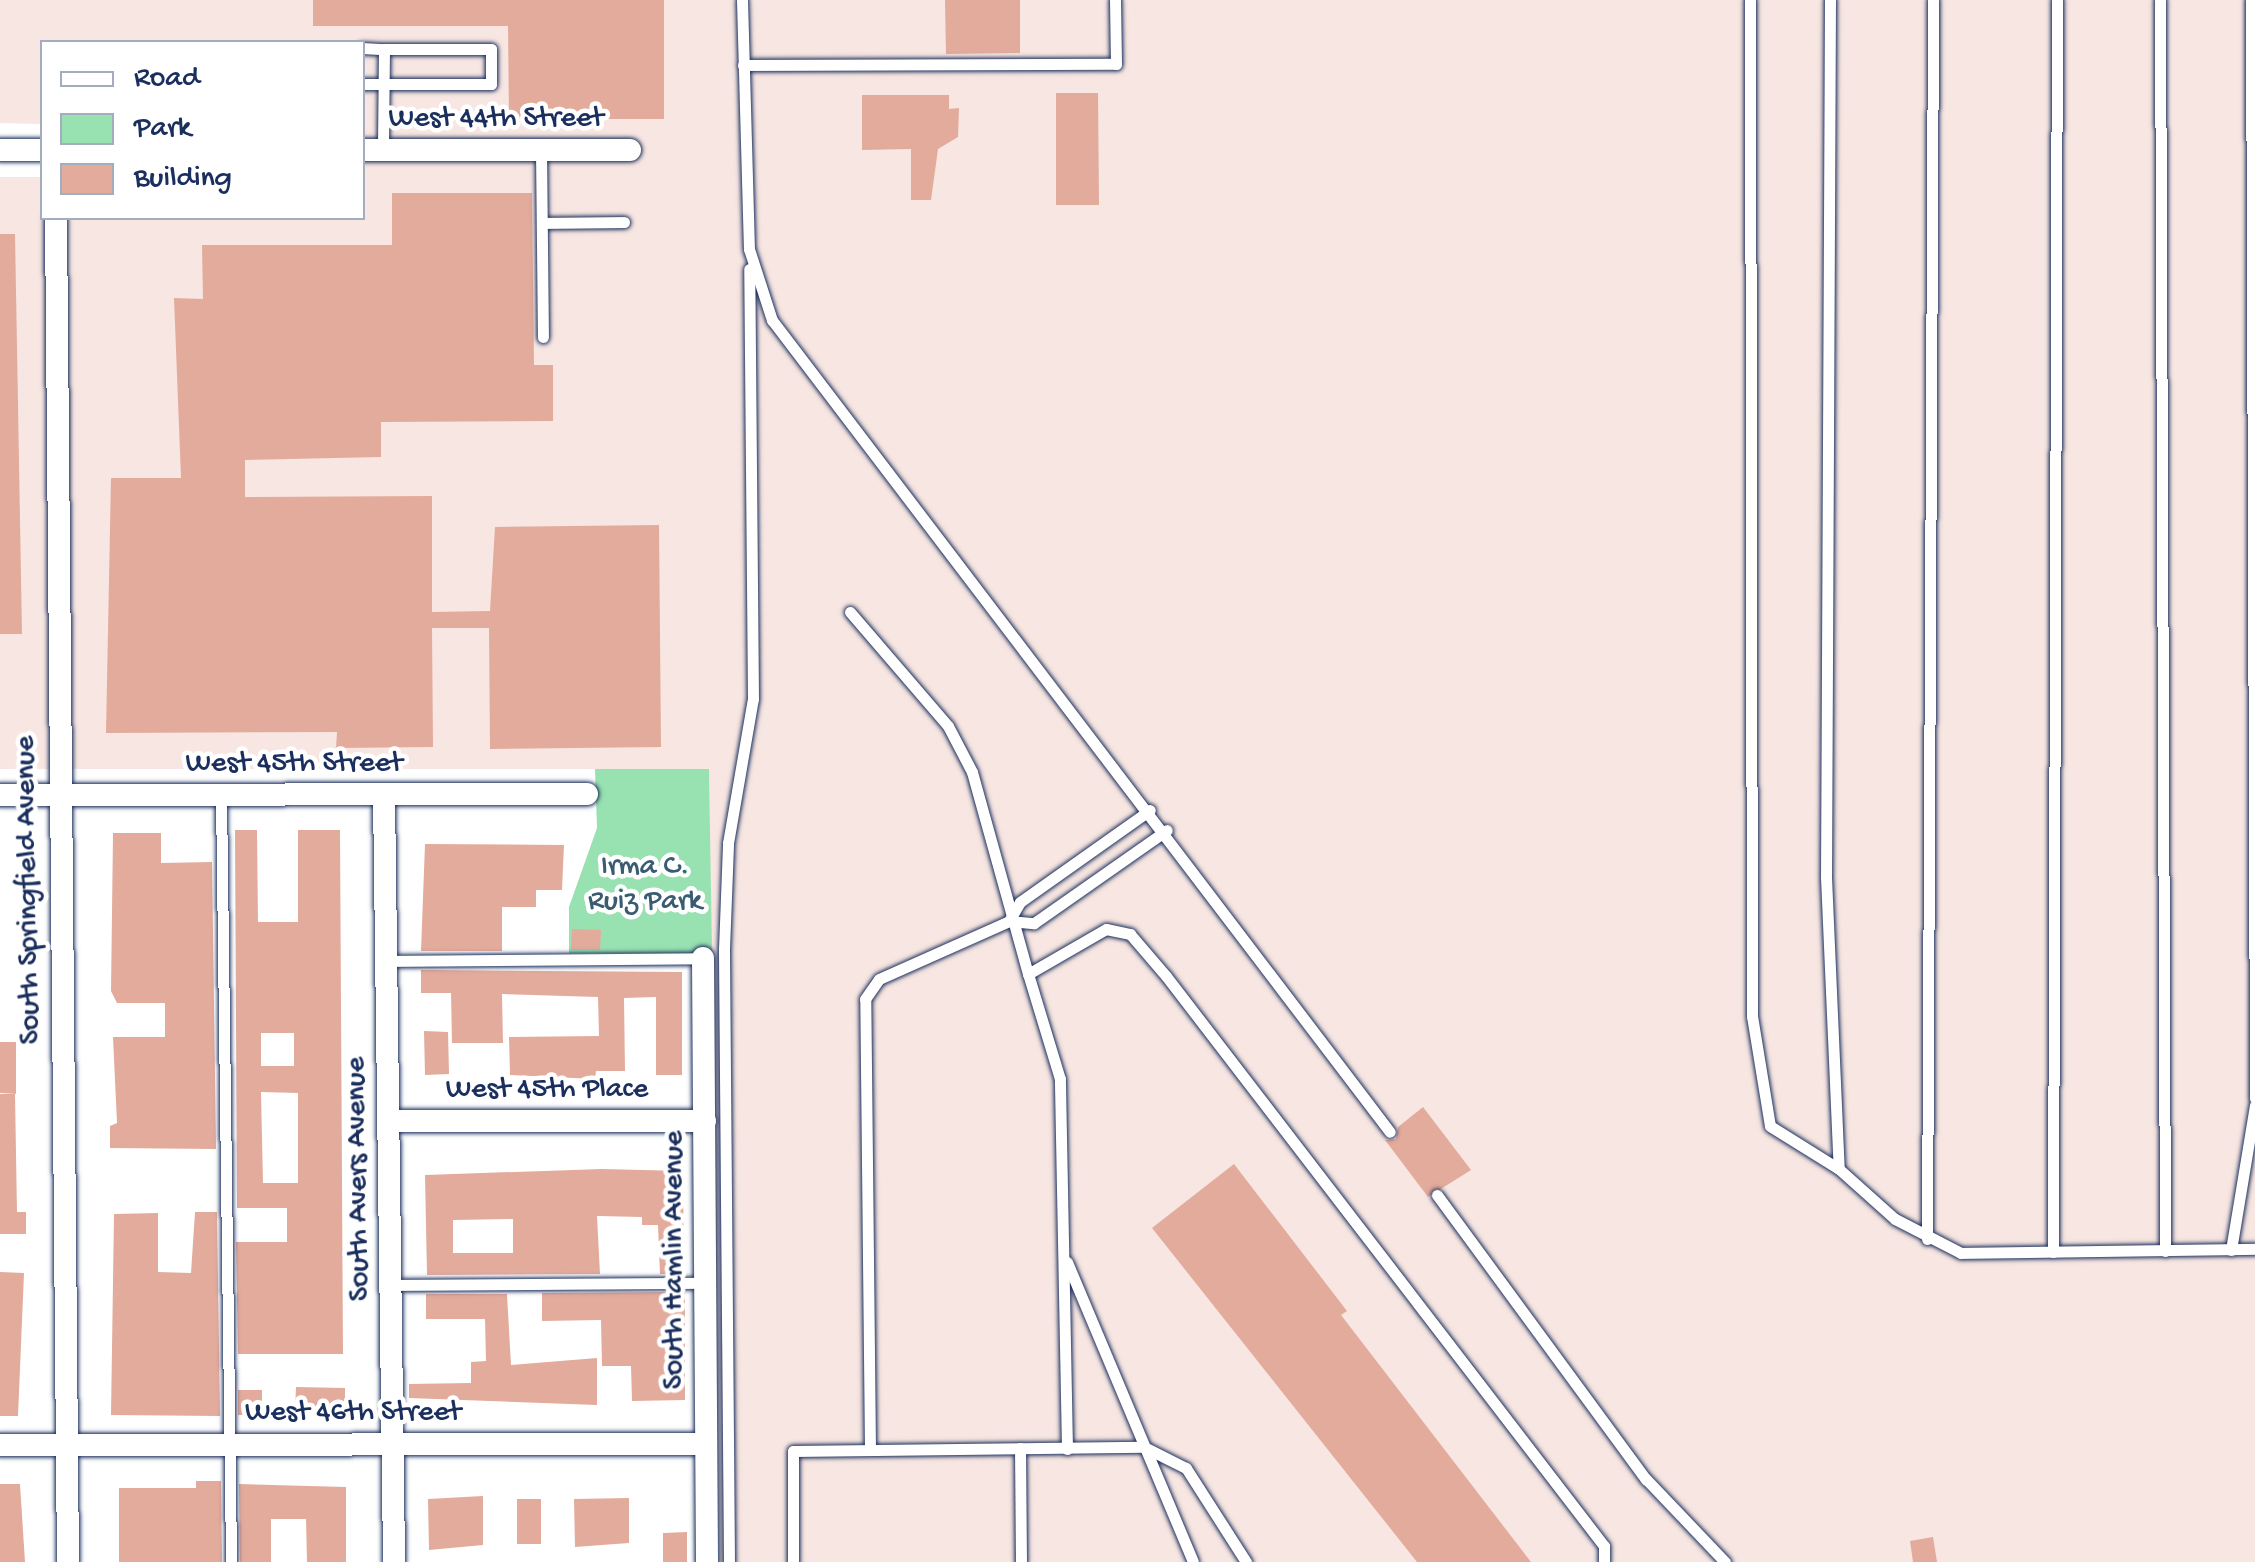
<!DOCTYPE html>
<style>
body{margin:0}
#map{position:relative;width:2255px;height:1562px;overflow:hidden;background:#fff;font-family:"Gochi Hand",sans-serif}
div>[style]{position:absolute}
.built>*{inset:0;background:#f7e6e1}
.green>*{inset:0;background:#98e1b0}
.building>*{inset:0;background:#e3ab9c}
.roads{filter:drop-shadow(0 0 2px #1b2f5e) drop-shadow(0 0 2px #1b2f5e)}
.lane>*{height:11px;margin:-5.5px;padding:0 5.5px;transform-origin:5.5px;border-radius:5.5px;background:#fff}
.street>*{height:22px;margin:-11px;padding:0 11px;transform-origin:11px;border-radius:11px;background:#fff}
span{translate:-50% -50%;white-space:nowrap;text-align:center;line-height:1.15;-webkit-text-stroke:9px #fff;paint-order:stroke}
.street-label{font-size:30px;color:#1b2f5e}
.park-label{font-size:30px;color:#3a5c72}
.legend{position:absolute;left:40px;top:40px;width:325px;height:180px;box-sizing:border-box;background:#fff;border:2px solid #a4acbf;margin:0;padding:12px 18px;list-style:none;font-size:30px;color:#1b2f5e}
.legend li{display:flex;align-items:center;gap:20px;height:50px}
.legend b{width:50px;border:2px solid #a4acbf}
</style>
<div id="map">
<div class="built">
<div style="clip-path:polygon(0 0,2255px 0,2255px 1562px,719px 1562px,709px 769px,0 769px,0 177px,42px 177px,42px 218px,362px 218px,362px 42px,42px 42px,42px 124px,0 123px)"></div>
</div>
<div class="green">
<div style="clip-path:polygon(595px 769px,709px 769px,712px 953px,569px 953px,569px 907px,597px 828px)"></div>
</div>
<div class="building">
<div style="clip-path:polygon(313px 0,664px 0,664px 119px,509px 119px,508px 26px,313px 26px)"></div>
<div style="clip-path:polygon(945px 0,1020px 0,1020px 53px,946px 54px)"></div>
<div style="clip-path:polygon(1056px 93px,1098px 93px,1099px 205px,1056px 205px)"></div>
<div style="clip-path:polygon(862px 95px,949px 95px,949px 109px,959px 108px,958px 137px,938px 149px,931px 200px,911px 200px,911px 149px,862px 150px)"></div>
<div style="clip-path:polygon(392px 193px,532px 193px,534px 365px,553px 365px,553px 421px,381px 422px,381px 457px,245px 460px,245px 497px,432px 496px,432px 612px,490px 611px,495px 527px,659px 525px,661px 747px,490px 749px,489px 628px,432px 628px,433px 747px,336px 748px,337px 732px,106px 733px,111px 478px,181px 478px,174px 298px,203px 299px,202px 245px,392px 245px)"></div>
<div style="clip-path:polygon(0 234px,15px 234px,22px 634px,0 634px)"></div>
<div style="clip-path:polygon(evenodd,235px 830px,257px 830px,258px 922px,298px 922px,298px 830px,340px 830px,343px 1354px,238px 1354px,236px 1242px,287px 1242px,287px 1208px,237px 1208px,235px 830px,261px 1033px,294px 1033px,294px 1066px,261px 1066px,261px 1033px,235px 830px,261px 1092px,298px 1093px,298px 1183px,263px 1183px,261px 1092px)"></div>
<div style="clip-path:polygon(113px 833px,161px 833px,161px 863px,212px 862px,216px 1149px,110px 1148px,110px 1126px,117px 1123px,113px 1037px,165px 1037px,165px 1003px,117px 1003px,111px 991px)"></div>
<div style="clip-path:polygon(425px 844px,564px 845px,562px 890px,536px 890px,536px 907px,502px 907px,502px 951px,421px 951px)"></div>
<div style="clip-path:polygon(572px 929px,601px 930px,600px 950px,571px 950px)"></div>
<div style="clip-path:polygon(421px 970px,682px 972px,682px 1075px,656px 1075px,656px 997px,624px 998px,625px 1071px,596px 1071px,595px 1079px,510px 1075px,509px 1037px,599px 1036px,598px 997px,502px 994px,503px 1043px,452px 1043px,451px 993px,421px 993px)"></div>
<div style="clip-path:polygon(424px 1031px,448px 1032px,449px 1074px,425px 1075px)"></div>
<div style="clip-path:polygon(0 1042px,16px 1042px,16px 1094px,0 1093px)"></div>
<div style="clip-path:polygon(0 1094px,15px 1094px,17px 1212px,26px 1212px,26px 1234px,0 1234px)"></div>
<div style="clip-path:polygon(1423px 1107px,1471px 1170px,1428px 1197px,1385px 1140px,1396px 1139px,1398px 1127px)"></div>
<div style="clip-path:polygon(1234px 1164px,1347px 1311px,1341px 1315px,1531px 1562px,1417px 1562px,1152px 1228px)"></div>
<div style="clip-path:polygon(evenodd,602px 1169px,683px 1171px,684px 1274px,660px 1274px,658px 1225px,642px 1225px,642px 1217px,597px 1216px,600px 1274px,427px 1275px,425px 1175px,602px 1169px,513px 1219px,513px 1253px,453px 1253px,453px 1220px,513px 1219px)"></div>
<div style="clip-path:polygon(195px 1212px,217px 1212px,220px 1416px,111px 1415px,114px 1214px,158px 1213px,158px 1272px,191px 1273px)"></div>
<div style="clip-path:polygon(0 1272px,24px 1273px,18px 1416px,0 1416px)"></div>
<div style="clip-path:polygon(685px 1292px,685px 1400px,632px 1401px,631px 1366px,602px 1366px,601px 1320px,542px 1321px,542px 1293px)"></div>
<div style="clip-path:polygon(426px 1294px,507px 1294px,511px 1365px,597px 1358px,597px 1405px,409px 1398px,409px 1384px,471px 1383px,471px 1362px,486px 1361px,485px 1319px,426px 1319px)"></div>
<div style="clip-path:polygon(296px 1387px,345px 1388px,345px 1409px,295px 1413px)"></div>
<div style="clip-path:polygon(238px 1390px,262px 1390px,262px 1415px,238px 1415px)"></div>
<div style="clip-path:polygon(196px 1481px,221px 1481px,222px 1562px,119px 1562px,119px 1488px,196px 1488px)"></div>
<div style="clip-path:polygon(0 1484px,20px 1484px,25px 1562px,0 1562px)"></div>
<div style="clip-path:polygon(239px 1484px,346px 1487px,346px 1562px,307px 1562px,306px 1519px,271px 1519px,271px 1562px,240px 1562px)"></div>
<div style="clip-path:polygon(483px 1496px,483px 1545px,429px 1550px,428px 1499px)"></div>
<div style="clip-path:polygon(629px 1498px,629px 1543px,575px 1547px,574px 1499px)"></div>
<div style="clip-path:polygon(517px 1499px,541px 1499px,541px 1544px,517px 1544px)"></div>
<div style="clip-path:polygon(687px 1532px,687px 1562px,663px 1562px,663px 1533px)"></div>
<div style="clip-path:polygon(1933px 1537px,1937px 1562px,1913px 1562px,1910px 1541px)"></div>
</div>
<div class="roads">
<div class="lane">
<div style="left:742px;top:0;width:249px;rotate:88.4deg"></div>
<div style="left:749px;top:249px;width:75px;rotate:72.1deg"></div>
<div style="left:772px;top:320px;width:1020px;rotate:52.73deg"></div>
<div style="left:1750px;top:0;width:1016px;rotate:89.89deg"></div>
<div style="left:1752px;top:1016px;width:111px;rotate:80.7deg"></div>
<div style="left:1770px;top:1126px;width:81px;rotate:31.9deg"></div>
<div style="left:1839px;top:1169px;width:75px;rotate:41.8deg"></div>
<div style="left:1895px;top:1219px;width:74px;rotate:27.3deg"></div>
<div style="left:1961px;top:1253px;width:294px;rotate:-0.8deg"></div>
<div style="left:1830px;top:0;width:877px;rotate:90.26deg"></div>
<div style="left:1826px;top:877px;width:292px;rotate:87.5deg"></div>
<div style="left:2160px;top:0;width:1251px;rotate:89.77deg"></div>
<div style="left:2251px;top:0;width:1098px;rotate:89.79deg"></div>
<div style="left:362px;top:48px;width:22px;rotate:3deg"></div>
<div style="left:384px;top:49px;width:101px;rotate:90.6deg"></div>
<div style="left:743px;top:65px;width:373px;rotate:-0.2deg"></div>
<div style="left:1116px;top:64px;width:64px;rotate:-90.9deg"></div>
<div style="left:362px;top:84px;width:129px"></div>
<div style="left:491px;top:84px;width:35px;rotate:-90deg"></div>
<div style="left:491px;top:49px;width:107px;rotate:180deg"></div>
<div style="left:541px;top:150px;width:187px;rotate:89.4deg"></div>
<div style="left:543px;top:223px;width:81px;rotate:-0.7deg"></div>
<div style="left:850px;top:612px;width:150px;rotate:49.3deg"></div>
<div style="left:948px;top:726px;width:52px;rotate:62.4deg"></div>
<div style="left:972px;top:772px;width:210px;rotate:74.5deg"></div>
<div style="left:221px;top:795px;width:767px;rotate:89.25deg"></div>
<div style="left:1009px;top:921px;width:22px;rotate:-60deg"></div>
<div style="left:1020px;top:902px;width:159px;rotate:-35.3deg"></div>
<div style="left:386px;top:961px;width:317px;rotate:-0.5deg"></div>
<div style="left:1437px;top:1195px;width:353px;rotate:53.7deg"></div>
<div style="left:1646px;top:1479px;width:115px;rotate:46.4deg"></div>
<div style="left:1927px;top:1239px;width:1239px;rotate:-89.72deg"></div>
<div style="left:2231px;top:1250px;width:147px;rotate:-80.6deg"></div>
<div style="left:2053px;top:1252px;width:1252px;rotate:-89.82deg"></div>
<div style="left:1067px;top:1262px;width:325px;rotate:67.2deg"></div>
<div style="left:391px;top:1285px;width:315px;rotate:-0.4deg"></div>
<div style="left:1020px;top:1448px;width:114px;rotate:89.5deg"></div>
<div style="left:870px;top:1449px;width:450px;rotate:-90.6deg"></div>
<div style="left:865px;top:999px;width:24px;rotate:-55deg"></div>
<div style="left:879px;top:979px;width:142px;rotate:-24deg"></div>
<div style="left:1009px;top:921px;width:25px;rotate:5deg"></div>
<div style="left:1034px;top:923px;width:162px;rotate:-35deg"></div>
<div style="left:1067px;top:1449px;width:370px;rotate:-91.1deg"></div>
<div style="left:1060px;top:1079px;width:110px;rotate:-106.9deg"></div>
<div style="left:1028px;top:974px;width:90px;rotate:-30deg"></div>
<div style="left:1106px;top:929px;width:25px;rotate:12deg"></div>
<div style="left:1130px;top:934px;width:55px;rotate:49.4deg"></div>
<div style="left:1166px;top:976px;width:719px;rotate:52.46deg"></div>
<div style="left:1604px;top:1546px;width:16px;rotate:90deg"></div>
<div style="left:729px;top:1562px;width:613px;rotate:-90.47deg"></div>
<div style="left:724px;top:949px;width:106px;rotate:-87.8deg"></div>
<div style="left:728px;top:843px;width:146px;rotate:-80.2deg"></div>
<div style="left:753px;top:699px;width:430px;rotate:-90.5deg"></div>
<div style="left:793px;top:1562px;width:111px;rotate:-90deg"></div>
<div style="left:793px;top:1451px;width:351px;rotate:-0.7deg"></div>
<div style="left:1144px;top:1447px;width:47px;rotate:26.6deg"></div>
<div style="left:1186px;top:1468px;width:112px;rotate:57.4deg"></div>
</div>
<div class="street">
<div style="left:0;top:150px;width:42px"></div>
<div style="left:362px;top:150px;width:268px"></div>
<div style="left:56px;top:218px;width:1344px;rotate:89.49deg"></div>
<div style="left:384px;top:794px;width:768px;rotate:89.25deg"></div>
<div style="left:0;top:795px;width:587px;rotate:-0.1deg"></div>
<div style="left:703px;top:958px;width:604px;rotate:89.62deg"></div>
<div style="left:389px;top:1121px;width:316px"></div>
<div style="left:0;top:1445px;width:706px;rotate:-0.08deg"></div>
</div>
</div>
<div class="street-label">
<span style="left:496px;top:120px">West 44th Street</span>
<span style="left:294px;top:765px">West 45th Street</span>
<span style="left:30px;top:890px;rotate:-91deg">South Springfield Avenue</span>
<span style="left:547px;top:1091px">West 45th Place</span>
<span style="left:360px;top:1179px;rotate:-91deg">South Avers Avenue</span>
<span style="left:676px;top:1260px;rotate:-90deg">South Hamlin Avenue</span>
<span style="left:353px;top:1414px">West 46th Street</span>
</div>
<div class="park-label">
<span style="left:645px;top:885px">Irma C.<br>Ruiz Park</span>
</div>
<ul class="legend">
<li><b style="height:12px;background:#fff"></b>Road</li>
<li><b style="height:28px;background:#98e1b0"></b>Park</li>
<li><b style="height:28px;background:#e3ab9c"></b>Building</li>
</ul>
</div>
